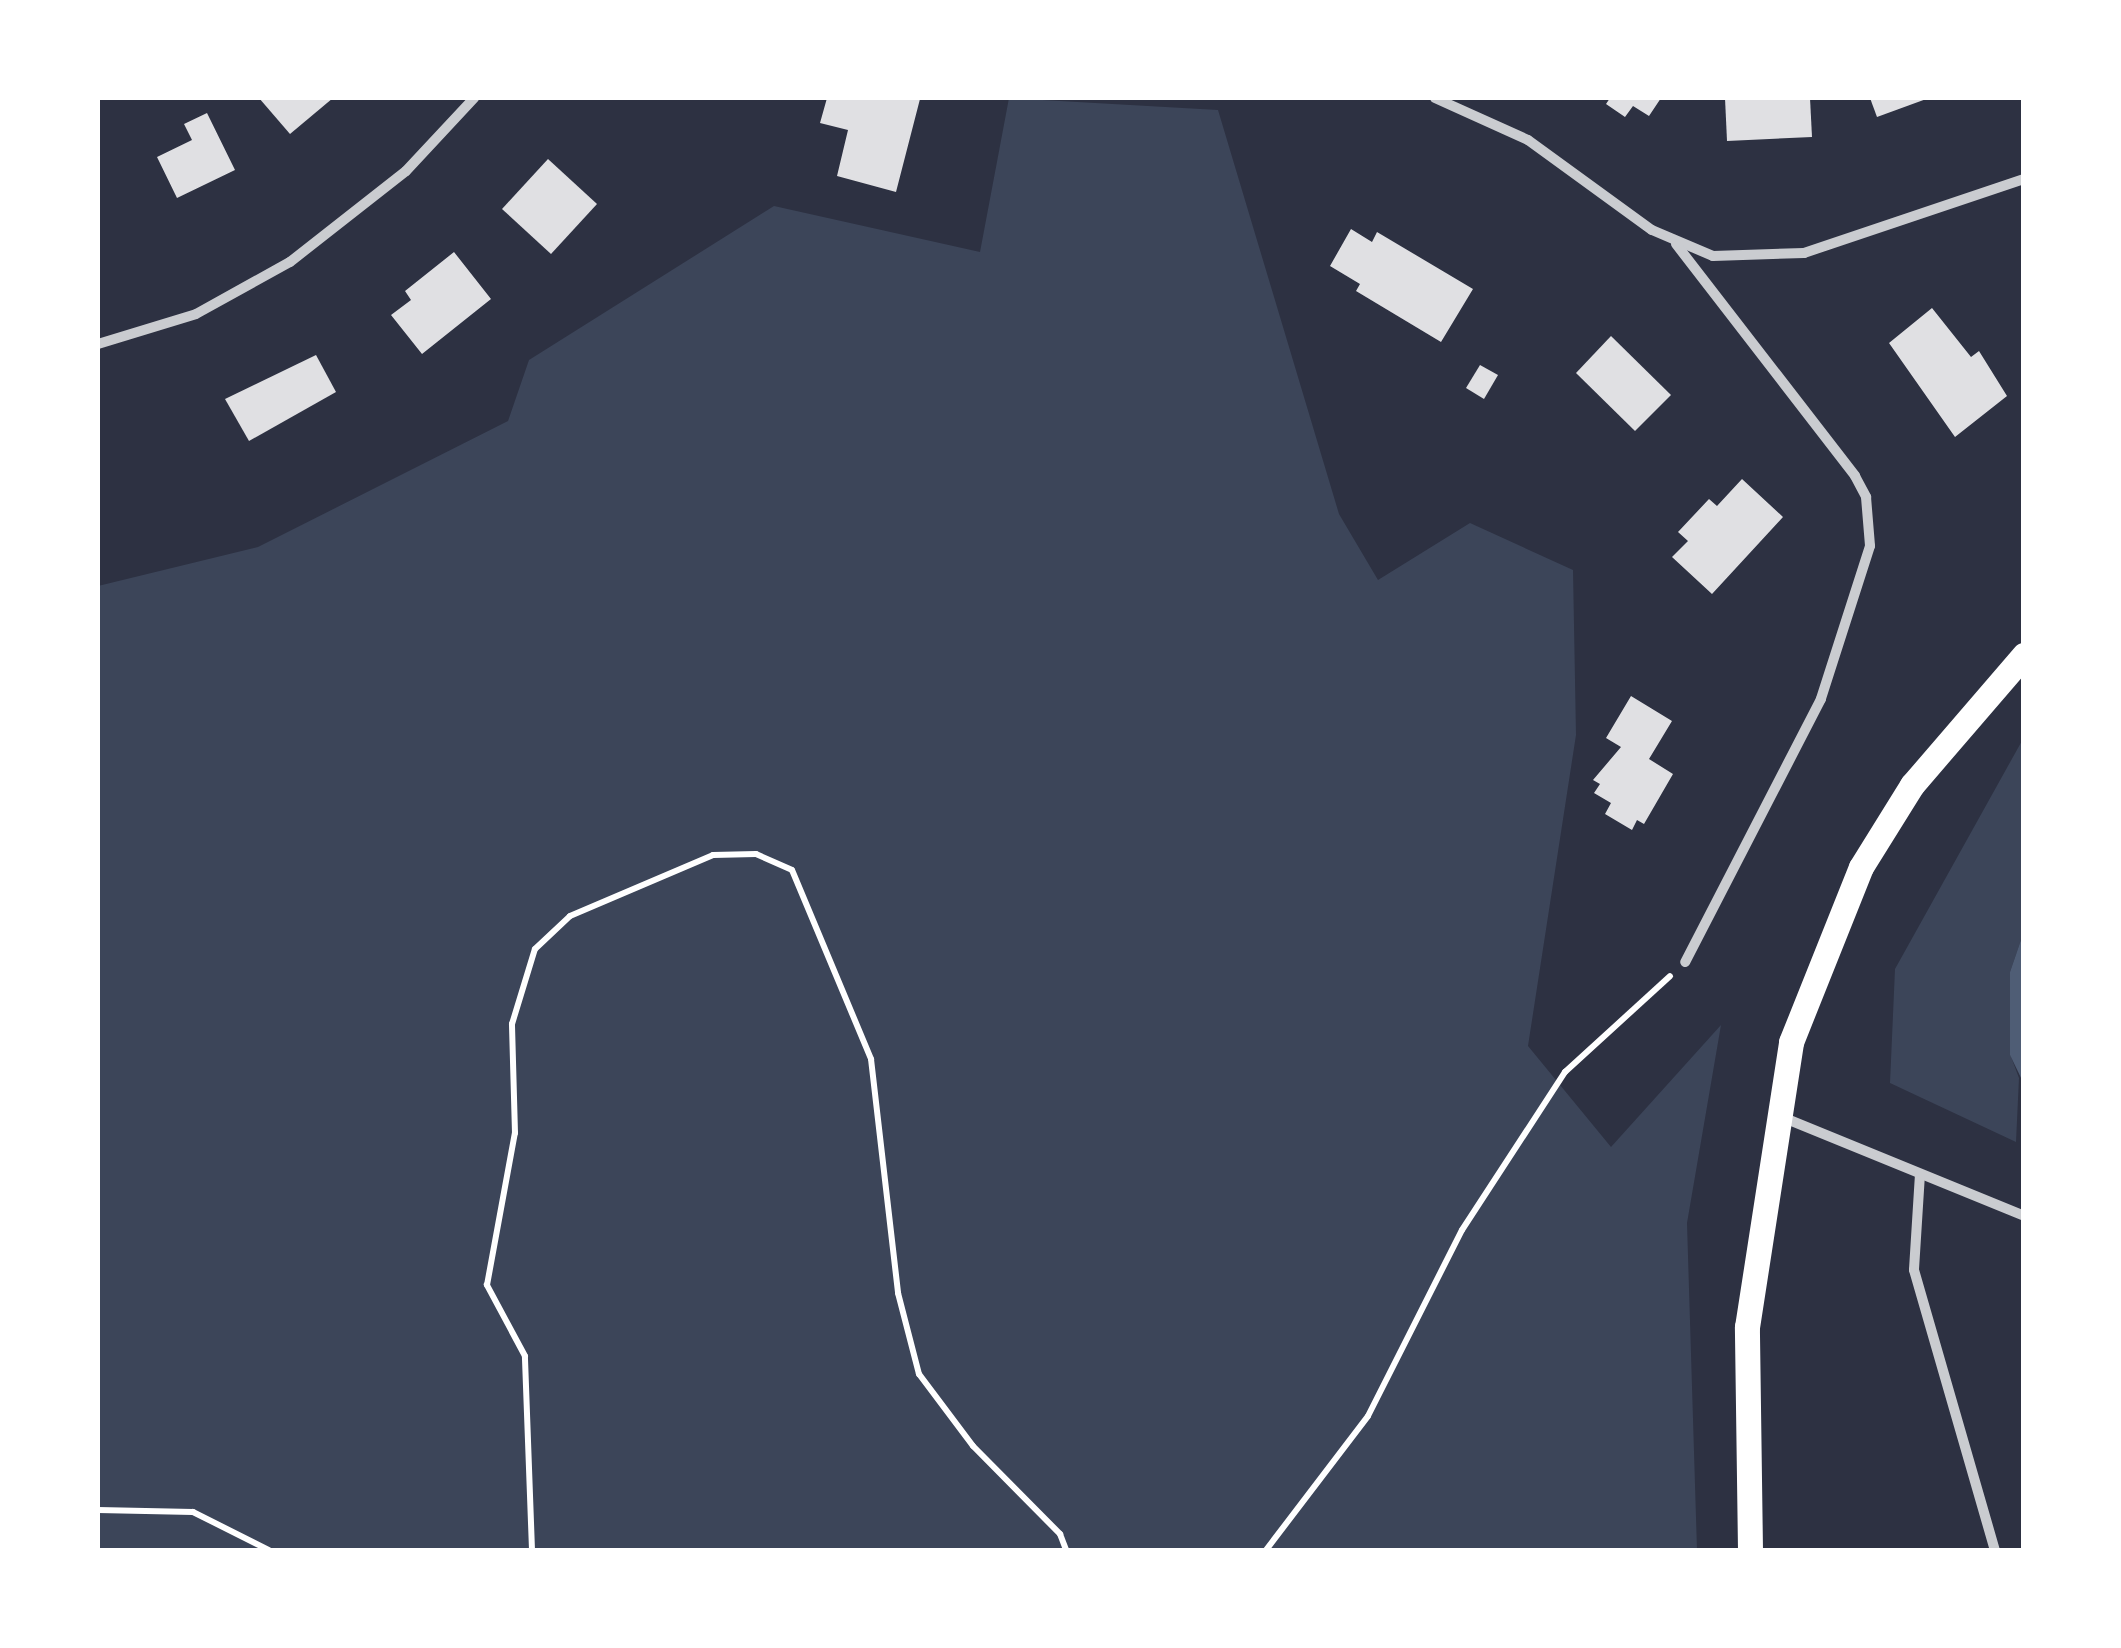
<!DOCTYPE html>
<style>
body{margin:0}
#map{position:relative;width:2121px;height:1648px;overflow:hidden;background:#2d3142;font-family:"Alegreya Sans",sans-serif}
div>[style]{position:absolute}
.green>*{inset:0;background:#3c4559}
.water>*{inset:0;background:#4f5d75}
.building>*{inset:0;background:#e0e0e3}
.path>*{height:6px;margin:-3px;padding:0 3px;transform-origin:3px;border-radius:3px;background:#fff}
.minor>*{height:10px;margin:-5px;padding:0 5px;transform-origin:5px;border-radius:5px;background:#caccd0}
.primary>*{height:25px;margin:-12.5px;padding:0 12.5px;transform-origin:12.5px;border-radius:12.5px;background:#fff}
span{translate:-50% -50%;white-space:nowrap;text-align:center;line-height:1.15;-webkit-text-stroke:8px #fff;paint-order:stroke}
.frame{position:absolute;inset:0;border:100px solid #fff;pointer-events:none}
</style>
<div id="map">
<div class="green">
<div style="clip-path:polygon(1009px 98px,1218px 110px,1339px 514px,1378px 580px,1470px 523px,1573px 570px,1576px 735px,1528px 1046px,1611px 1147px,1721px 1025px,1687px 1223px,1697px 1550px,98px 1550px,98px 586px,258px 547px,508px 421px,529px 360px,774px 206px,980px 252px)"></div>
<div style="clip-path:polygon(2023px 739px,2023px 934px,2010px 972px,2010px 1054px,2019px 1078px,2016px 1142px,1890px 1083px,1895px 969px)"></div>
</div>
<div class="water">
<div style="clip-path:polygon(2023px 934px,2023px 1082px,2010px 1055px,2010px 972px)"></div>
</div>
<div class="building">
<div style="clip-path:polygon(259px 98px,333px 98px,290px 134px)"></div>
<div style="clip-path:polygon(827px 98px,920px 99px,896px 192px,837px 176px,848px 130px,820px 123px)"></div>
<div style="clip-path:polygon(1610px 98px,1661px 98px,1649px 116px,1633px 106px,1625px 117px,1606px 104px)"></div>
<div style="clip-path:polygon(1725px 98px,1810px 98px,1812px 137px,1727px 141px)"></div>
<div style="clip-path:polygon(1870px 98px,1929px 98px,1877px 117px)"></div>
<div style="clip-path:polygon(207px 113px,235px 170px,177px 198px,157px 157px,192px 140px,184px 124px)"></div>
<div style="clip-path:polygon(548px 159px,597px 204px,551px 254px,502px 209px)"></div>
<div style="clip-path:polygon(1351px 229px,1372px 242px,1377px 232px,1473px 289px,1441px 342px,1356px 291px,1360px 284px,1330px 266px)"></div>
<div style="clip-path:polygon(454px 252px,491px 299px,422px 354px,391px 315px,411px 300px,405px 291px)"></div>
<div style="clip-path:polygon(1932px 308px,1971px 357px,1979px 351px,2007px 396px,1955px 437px,1889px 343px)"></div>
<div style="clip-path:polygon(1611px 336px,1671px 395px,1635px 431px,1576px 373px)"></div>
<div style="clip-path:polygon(316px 355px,336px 392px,249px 441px,225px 399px)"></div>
<div style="clip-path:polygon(1480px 365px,1498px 375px,1484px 399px,1466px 388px)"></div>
<div style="clip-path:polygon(1742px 479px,1783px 517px,1712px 594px,1672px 557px,1688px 541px,1678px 532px,1709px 499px,1717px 506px)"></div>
<div style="clip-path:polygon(1631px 696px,1672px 721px,1649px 759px,1673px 774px,1644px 824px,1637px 820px,1632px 830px,1605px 814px,1611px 803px,1594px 793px,1600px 784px,1593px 780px,1621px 747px,1606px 738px)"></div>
</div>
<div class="path">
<div style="left:98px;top:1510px;width:95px;rotate:1.2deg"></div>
<div style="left:193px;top:1512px;width:85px;rotate:26.6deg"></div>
<div style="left:532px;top:1550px;width:194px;rotate:-92.1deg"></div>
<div style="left:525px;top:1356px;width:81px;rotate:-118.2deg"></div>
<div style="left:487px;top:1285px;width:155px;rotate:-79.6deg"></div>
<div style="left:515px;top:1133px;width:109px;rotate:-91.6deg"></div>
<div style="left:512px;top:1024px;width:78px;rotate:-73deg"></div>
<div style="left:535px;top:949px;width:48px;rotate:-43.3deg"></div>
<div style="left:570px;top:916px;width:155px;rotate:-23.1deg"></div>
<div style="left:713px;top:855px;width:43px;rotate:-1.3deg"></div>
<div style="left:756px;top:854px;width:39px;rotate:24deg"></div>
<div style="left:792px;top:870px;width:205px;rotate:67.3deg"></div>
<div style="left:871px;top:1059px;width:236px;rotate:83.4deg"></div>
<div style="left:898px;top:1293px;width:84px;rotate:75.5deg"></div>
<div style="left:919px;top:1374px;width:90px;rotate:53.1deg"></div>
<div style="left:973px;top:1446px;width:124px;rotate:45.3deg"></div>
<div style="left:1060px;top:1534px;width:17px;rotate:69deg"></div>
<div style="left:1266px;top:1550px;width:168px;rotate:-52.7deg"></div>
<div style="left:1368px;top:1416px;width:208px;rotate:-63.2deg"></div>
<div style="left:1462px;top:1230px;width:189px;rotate:-56.9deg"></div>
<div style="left:1565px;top:1072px;width:142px;rotate:-42.4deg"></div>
</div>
<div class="minor">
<div style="left:1435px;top:98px;width:102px;rotate:24.3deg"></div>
<div style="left:1528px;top:140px;width:153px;rotate:36deg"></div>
<div style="left:1652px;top:230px;width:66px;rotate:23.1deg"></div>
<div style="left:1713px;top:256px;width:91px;rotate:-1.9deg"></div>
<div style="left:1804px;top:253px;width:232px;rotate:-18.6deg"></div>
<div style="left:1676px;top:244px;width:293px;rotate:52.3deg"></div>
<div style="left:1855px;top:476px;width:24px;rotate:62deg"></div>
<div style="left:1866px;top:497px;width:49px;rotate:85.3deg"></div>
<div style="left:1870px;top:546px;width:161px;rotate:107.8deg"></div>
<div style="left:1821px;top:699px;width:296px;rotate:117.3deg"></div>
<div style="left:98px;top:344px;width:102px;rotate:-17deg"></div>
<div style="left:196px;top:314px;width:107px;rotate:-29deg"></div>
<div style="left:290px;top:262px;width:147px;rotate:-38.1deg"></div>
<div style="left:406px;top:171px;width:100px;rotate:-47deg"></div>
<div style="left:1782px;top:1117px;width:261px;rotate:22.2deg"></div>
<div style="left:1920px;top:1174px;width:96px;rotate:93.6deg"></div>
<div style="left:1914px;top:1270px;width:291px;rotate:73.9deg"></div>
</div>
<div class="primary">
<div style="left:1750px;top:1550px;width:223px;rotate:-90.8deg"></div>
<div style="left:1747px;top:1327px;width:288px;rotate:-81.2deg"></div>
<div style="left:1791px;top:1042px;width:188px;rotate:-68.2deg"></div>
<div style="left:1861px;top:867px;width:97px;rotate:-58.1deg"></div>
<div style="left:1912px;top:785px;width:172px;rotate:-49.3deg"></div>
</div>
<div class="frame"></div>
</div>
